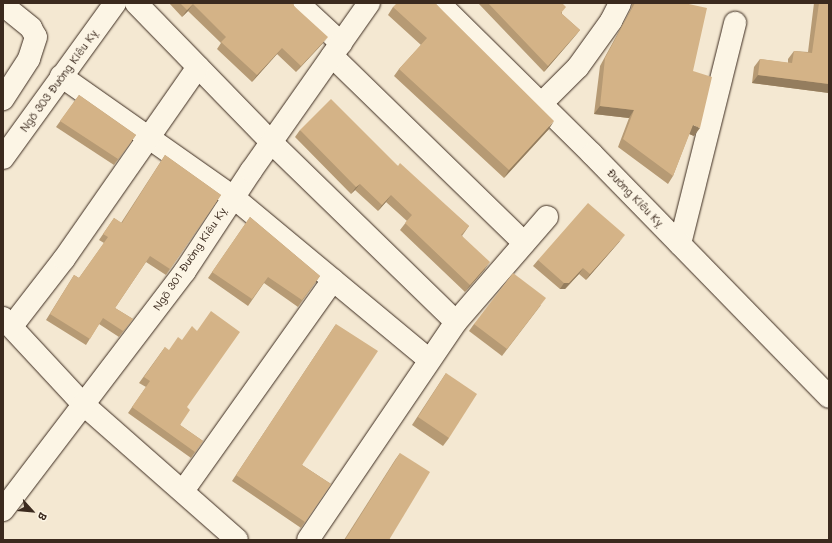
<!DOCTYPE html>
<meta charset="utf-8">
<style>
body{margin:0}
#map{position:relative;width:832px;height:543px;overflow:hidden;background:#f4e8d2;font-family:Mali,sans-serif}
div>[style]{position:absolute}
.roads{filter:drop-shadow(0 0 1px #3b2a1e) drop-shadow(0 0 1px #3b2a1e)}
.minor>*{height:22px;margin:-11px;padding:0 11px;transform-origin:11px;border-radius:11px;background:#fcf5e5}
.major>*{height:22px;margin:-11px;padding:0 11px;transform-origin:11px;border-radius:11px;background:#fcf5e5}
.wall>*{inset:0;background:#b69a74}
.shaded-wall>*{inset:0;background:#947d5e}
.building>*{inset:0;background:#d4b387}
span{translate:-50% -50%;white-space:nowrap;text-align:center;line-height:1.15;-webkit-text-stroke:3px #fcf5e5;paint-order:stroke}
.street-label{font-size:11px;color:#3b2a1e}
.frame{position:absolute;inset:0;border:4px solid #3b2a1e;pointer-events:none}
.north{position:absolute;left:12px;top:491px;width:40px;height:40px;-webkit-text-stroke:3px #fcf5e5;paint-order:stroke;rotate:117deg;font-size:11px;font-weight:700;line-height:16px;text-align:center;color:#3b2a1e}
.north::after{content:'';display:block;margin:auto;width:14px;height:18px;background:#3b2a1e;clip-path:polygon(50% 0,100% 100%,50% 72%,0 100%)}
</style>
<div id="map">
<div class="roads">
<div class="minor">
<div style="left:136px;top:3px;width:194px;rotate:45.8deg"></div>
<div style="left:271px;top:142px;width:258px;rotate:44.2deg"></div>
<div style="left:456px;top:322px;width:263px;rotate:124.2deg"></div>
<div style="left:298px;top:3px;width:59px;rotate:42.9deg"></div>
<div style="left:3px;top:5px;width:36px;rotate:39deg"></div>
<div style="left:31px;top:28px;width:10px;rotate:61deg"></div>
<div style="left:36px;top:37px;width:23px;rotate:108deg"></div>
<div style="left:29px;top:59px;width:48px;rotate:123deg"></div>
<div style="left:332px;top:56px;width:268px;rotate:44.2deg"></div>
<div style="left:61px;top:76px;width:210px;rotate:35.1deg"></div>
<div style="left:233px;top:197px;width:255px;rotate:39.7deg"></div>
<div style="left:541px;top:104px;width:52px;rotate:-45deg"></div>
<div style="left:578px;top:67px;width:57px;rotate:-54.3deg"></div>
<div style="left:611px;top:21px;width:20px;rotate:-63deg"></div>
<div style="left:3px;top:158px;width:191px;rotate:-54.1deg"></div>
<div style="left:680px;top:244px;width:228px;rotate:-76deg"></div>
<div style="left:3px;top:318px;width:117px;rotate:47.1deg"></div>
<div style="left:83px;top:404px;width:205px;rotate:41.4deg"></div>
<div style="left:456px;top:322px;width:139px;rotate:-49.1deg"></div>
<div style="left:12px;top:326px;width:85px;rotate:-52.2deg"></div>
<div style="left:64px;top:259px;width:234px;rotate:-55.1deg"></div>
<div style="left:183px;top:491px;width:259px;rotate:-54.6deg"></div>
<div style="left:3px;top:510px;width:300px;rotate:-52.7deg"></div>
<div style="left:185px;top:271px;width:120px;rotate:-56.6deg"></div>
<div style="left:251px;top:171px;width:205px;rotate:-54.9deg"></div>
</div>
<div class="major">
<div style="left:439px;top:3px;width:215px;rotate:44.6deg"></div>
<div style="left:592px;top:154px;width:339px;rotate:45.7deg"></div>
</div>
</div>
<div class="wall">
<div style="clip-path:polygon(169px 3px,293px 3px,294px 6px,323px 43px,296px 72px,277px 54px,252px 82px,217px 49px,221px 43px,188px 11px,182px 17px)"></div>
<div style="clip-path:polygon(478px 3px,562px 3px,562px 14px,580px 30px,575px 36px,544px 72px)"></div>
<div style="clip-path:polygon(632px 3px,684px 3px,693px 71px,694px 136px,689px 134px,673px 176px,668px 184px,618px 147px,629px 118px,594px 114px,600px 66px,631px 9px)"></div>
<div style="clip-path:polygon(814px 3px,829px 3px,829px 93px,752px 83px,754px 67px,760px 59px,788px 63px,788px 59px,794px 51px,808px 52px)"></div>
<div style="clip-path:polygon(436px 4px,549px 129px,504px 178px,394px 76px,399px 69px,421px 45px,388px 15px,393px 7px)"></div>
<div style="clip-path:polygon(79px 95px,136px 135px,114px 165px,56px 127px)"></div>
<div style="clip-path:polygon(300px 130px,398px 166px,469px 226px,462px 236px,485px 269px,465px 292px,400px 230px,407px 221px,386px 202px,378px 211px,355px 190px,351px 194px,295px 137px)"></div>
<div style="clip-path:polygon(165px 155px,221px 195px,166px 275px,146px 262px,115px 308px,133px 319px,119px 337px,99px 324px,86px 345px,46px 320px,74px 275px,79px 278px,104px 243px,99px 240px,114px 218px,121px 223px)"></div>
<div style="clip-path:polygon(250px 217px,320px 276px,298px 307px,264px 283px,248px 306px,208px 278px)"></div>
<div style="clip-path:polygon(620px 241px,586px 280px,579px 274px,565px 289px,560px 289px,533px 266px,538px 260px)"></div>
<div style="clip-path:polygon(541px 305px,502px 356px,469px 331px,474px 324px)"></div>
<div style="clip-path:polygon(336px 324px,302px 465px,331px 484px,301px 528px,232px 481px)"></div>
<div style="clip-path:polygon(165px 347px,187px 407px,180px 425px,203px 441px,191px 458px,128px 413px,146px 387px,139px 383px)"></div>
<div style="clip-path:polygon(446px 373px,449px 438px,443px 446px,412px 425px)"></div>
<div style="clip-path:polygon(400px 453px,389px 540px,344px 540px,395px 460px)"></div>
</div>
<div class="shaded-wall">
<div style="clip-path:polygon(193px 4px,188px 11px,182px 17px,187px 10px)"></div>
<div style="clip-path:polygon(580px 30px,575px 36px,544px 72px,548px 66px)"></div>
<div style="clip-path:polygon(328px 37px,323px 43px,296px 72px,301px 66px)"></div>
<div style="clip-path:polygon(282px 48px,277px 54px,252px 82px,257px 75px)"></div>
<div style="clip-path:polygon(758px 75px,829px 84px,829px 93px,752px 83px)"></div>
<div style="clip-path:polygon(600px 106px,634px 110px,629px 118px,594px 114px)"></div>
<div style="clip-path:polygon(554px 121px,549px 129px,504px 178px,509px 170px)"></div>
<div style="clip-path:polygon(693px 125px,700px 128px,694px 136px,687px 133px)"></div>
<div style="clip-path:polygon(360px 184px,355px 190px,351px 194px,356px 187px)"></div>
<div style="clip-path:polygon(391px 195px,386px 202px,378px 211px,382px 205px)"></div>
<div style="clip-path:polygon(625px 235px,620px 241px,586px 280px,590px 274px)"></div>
<div style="clip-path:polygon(490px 262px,485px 269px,465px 292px,470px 285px)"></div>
<div style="clip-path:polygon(583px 268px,579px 274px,565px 289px,560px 289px,564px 283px)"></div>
</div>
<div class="building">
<div style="clip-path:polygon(180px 3px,293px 3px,294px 6px,328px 37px,301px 66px,282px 48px,257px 75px,221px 42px,226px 37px,193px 4px,187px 10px)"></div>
<div style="clip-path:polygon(397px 3px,435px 3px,436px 4px,554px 121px,509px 170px,399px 69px,427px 38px,393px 7px)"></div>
<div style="clip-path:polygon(488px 3px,562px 3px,566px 7px,561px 13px,580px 30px,548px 66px)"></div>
<div style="clip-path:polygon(635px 3px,684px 3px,707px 8px,693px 71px,712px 77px,700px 128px,693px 125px,673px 176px,623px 139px,634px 110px,600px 106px,605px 58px)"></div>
<div style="clip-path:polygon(819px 3px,829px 3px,829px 84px,758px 75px,760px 59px,792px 63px,794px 51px,812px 53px)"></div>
<div style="clip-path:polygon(79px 95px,136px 135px,118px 159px,60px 121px)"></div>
<div style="clip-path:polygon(331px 99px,398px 166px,400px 163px,469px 226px,461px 235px,490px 262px,470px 285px,405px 223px,412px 215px,391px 195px,382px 205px,360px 184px,356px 187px,300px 130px)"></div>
<div style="clip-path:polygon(165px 155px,221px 195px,170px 269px,150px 256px,115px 308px,133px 319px,123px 331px,103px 318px,90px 339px,50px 314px,74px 275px,79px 278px,108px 237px,103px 234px,114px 218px,122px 223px)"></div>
<div style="clip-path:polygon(588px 203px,625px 235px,590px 274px,583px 268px,569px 283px,564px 283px,538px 260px)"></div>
<div style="clip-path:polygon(250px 217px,320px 276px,302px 300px,268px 277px,252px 299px,212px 272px)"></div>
<div style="clip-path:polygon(513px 273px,546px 298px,507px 349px,474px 324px)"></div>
<div style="clip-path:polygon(211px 311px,240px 332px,187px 407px,190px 410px,180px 425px,203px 441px,195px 452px,132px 407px,150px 381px,144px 377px,165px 347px,169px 350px,178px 337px,182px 340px,192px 326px,197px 331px)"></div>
<div style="clip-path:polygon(336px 324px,378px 351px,302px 465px,331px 484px,305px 522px,236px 475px)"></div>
<div style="clip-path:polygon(446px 373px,477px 394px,449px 438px,418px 417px)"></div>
<div style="clip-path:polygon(400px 453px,430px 472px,389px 540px,345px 540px)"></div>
</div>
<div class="street-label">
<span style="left:59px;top:81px;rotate:-54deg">Ngõ 303 Đường Kiêu Kỵ</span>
<span style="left:635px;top:198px;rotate:46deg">Đường Kiêu Kỵ</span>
<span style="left:190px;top:259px;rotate:-56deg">Ngõ 301 Đường Kiêu Kỵ</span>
</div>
<div class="frame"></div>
<div class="north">B</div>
</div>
